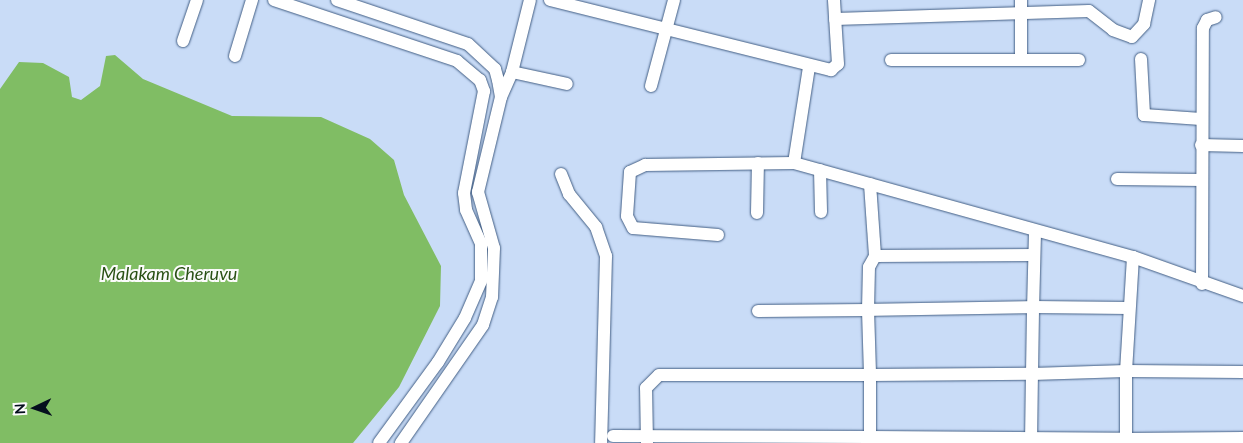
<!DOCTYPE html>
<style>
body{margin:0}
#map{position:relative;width:1243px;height:443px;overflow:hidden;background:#c9dcf7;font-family:Lato,sans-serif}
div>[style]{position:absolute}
.water>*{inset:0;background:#80bd64}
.roads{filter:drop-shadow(0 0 1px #425e84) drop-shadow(0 0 1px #425e84)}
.minor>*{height:12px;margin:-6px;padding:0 6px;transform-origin:6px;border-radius:6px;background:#fff}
span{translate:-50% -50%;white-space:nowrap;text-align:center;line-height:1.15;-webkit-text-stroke:4px #fbfbfb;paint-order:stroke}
.water-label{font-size:18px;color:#2a5115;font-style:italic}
.north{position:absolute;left:10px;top:383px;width:50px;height:50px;-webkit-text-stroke:4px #fbfbfb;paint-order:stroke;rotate:267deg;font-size:14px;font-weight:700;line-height:20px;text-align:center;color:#050f1e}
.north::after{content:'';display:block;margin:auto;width:18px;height:22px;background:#050f1e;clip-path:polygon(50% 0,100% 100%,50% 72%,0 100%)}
</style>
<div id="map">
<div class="water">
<div style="clip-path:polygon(115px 55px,143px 79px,232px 116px,321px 117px,370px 139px,394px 160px,404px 195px,441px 266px,440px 306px,399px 387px,353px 443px,0 443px,0 89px,19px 62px,43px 63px,69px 77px,72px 97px,81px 100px,100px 86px,106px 56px)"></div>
</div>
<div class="roads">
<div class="minor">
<div style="left:274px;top:0;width:193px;rotate:18.4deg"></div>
<div style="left:457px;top:61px;width:30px;rotate:40deg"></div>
<div style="left:480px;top:80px;width:12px;rotate:70deg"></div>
<div style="left:484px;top:91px;width:104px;rotate:101.1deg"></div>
<div style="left:464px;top:193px;width:17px;rotate:83deg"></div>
<div style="left:466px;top:210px;width:36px;rotate:66deg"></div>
<div style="left:481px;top:243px;width:38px;rotate:90deg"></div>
<div style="left:481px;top:281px;width:40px;rotate:113.4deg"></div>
<div style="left:465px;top:318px;width:52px;rotate:121.5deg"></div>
<div style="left:438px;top:362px;width:100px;rotate:126.1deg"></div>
<div style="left:337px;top:0;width:138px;rotate:18.6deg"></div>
<div style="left:468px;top:44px;width:37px;rotate:43deg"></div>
<div style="left:495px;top:69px;width:11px;rotate:75deg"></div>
<div style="left:498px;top:80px;width:17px;rotate:80deg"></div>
<div style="left:501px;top:97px;width:98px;rotate:103.6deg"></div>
<div style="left:478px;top:192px;width:58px;rotate:74.1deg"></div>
<div style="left:494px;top:248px;width:49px;rotate:92.3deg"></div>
<div style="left:492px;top:297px;width:29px;rotate:108deg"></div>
<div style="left:483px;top:325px;width:144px;rotate:124.8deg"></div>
<div style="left:550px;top:0;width:290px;rotate:14deg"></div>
<div style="left:831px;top:70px;width:9px;rotate:-41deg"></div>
<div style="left:838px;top:64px;width:64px;rotate:-93.6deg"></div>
<div style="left:1021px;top:0;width:59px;rotate:90deg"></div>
<div style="left:835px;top:19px;width:254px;rotate:-1.8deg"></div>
<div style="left:1089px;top:11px;width:31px;rotate:38deg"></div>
<div style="left:1113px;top:30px;width:20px;rotate:20deg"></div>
<div style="left:1132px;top:37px;width:18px;rotate:-47deg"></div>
<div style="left:1144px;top:24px;width:25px;rotate:-78deg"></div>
<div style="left:183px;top:41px;width:43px;rotate:-71.1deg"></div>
<div style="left:235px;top:56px;width:59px;rotate:-73.1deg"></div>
<div style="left:1141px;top:59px;width:56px;rotate:86.9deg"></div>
<div style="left:1144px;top:115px;width:57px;rotate:4deg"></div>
<div style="left:891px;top:60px;width:188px"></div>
<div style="left:512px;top:72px;width:74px;rotate:-76deg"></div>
<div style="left:651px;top:86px;width:89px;rotate:-75deg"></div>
<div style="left:501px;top:97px;width:27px;rotate:-66deg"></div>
<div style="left:512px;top:72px;width:56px;rotate:12.3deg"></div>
<div style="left:1201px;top:145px;width:42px;rotate:1.4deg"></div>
<div style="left:794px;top:163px;width:97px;rotate:-81.1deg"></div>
<div style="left:820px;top:170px;width:42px;rotate:88.6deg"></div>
<div style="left:561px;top:174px;width:22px;rotate:68deg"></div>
<div style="left:569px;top:194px;width:43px;rotate:50.7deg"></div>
<div style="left:596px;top:227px;width:31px;rotate:71deg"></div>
<div style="left:606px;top:256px;width:187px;rotate:91.5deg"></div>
<div style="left:1117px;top:179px;width:85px;rotate:0.7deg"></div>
<div style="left:870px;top:184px;width:72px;rotate:86deg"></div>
<div style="left:757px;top:213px;width:50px;rotate:-88.9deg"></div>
<div style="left:1035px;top:233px;width:74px;rotate:91.5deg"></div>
<div style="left:1033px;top:307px;width:96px;rotate:0.6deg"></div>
<div style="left:718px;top:235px;width:85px;rotate:-175.3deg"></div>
<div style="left:633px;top:228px;width:13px;rotate:-117deg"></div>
<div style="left:627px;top:216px;width:44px;rotate:-86.1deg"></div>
<div style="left:630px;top:172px;width:17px;rotate:-25deg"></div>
<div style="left:645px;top:165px;width:149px;rotate:-0.8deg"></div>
<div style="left:794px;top:163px;width:352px;rotate:15.5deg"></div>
<div style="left:1133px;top:257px;width:117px;rotate:19.5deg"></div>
<div style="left:1133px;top:257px;width:114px;rotate:93.5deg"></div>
<div style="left:1126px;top:371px;width:117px;rotate:0.5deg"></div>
<div style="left:1202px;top:284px;width:256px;rotate:-89.8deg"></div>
<div style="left:1203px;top:28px;width:9px;rotate:-63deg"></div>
<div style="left:1207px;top:20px;width:9px;rotate:-18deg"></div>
<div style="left:758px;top:311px;width:110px;rotate:-0.5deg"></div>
<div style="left:868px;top:310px;width:43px;rotate:-88.7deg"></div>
<div style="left:869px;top:267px;width:13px;rotate:-61deg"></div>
<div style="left:875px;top:256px;width:159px;rotate:-0.4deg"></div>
<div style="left:613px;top:436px;width:257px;rotate:0.2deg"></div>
<div style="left:870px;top:437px;width:6px;rotate:90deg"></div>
<div style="left:647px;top:443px;width:55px;rotate:-91deg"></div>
<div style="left:646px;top:388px;width:18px;rotate:-45deg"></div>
<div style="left:659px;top:375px;width:211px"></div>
<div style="left:870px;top:375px;width:62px;rotate:90deg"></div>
<div style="left:870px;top:437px;width:256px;rotate:0.4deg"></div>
<div style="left:1126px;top:439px;width:4px;rotate:90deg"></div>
<div style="left:1031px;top:443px;width:69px;rotate:-89.2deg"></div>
<div style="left:1032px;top:374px;width:67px;rotate:-89.1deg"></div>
<div style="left:1033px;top:307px;width:165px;rotate:179deg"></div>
<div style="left:868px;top:310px;width:65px;rotate:88.2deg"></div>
<div style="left:870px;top:375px;width:162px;rotate:-0.4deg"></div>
<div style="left:1032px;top:374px;width:94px;rotate:-1.8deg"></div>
<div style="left:1126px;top:371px;width:68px;rotate:90deg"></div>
<div style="left:1126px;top:439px;width:117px;rotate:-0.5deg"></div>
</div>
</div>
<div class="water-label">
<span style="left:169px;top:273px">Malakam Cheruvu</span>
</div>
<div class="north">N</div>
</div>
